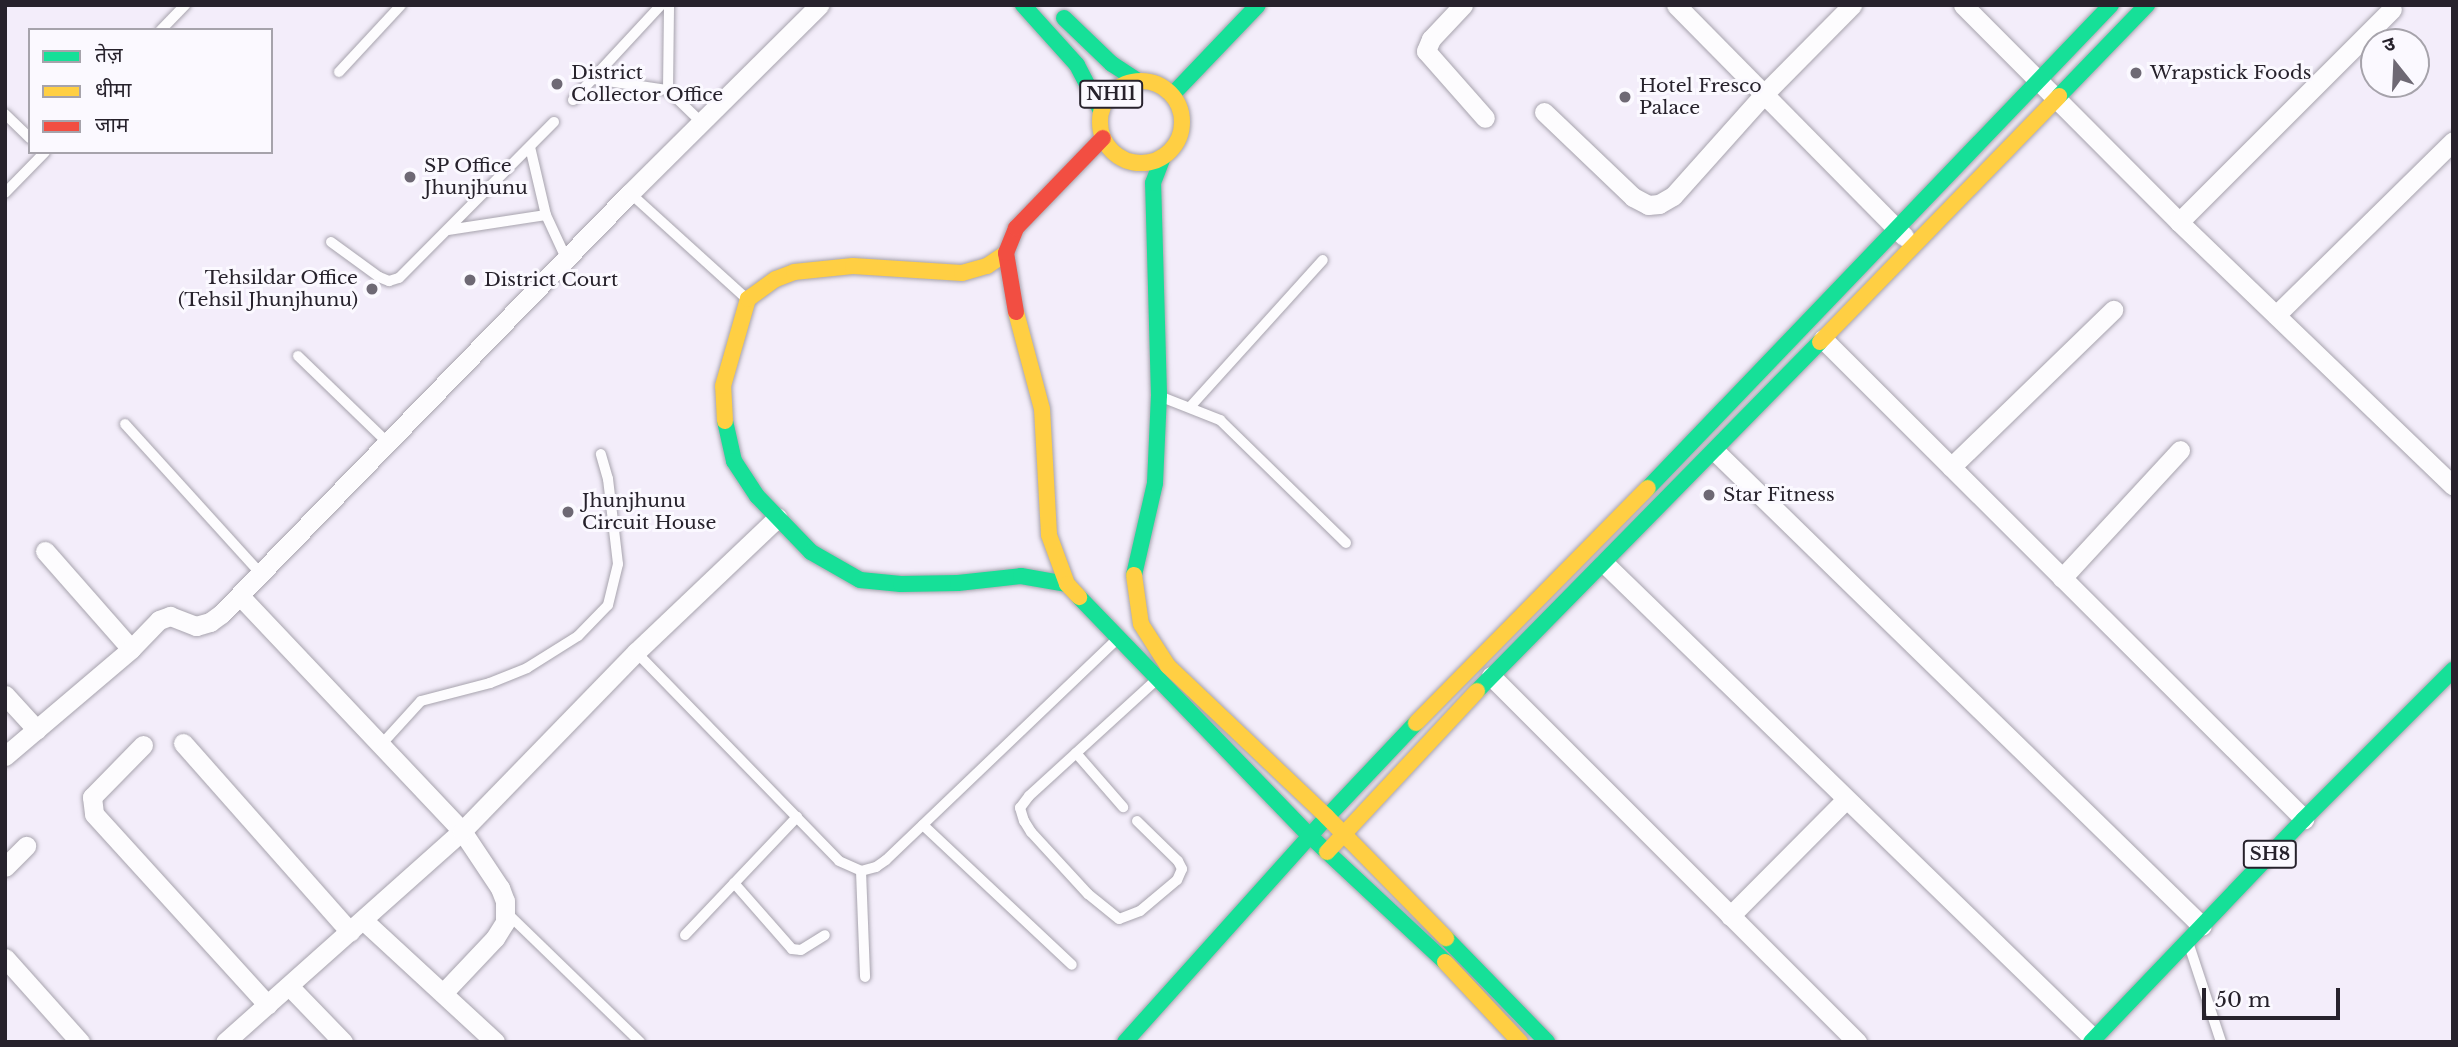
<!DOCTYPE html>
<meta charset="utf-8">
<style>
body{margin:0}
#map{position:relative;width:2458px;height:1047px;overflow:hidden;background:#f3edfa;font-family:"Libre Baskerville","Noto Sans Devanagari",serif}
div>[style]{position:absolute}
.roads{filter:drop-shadow(0 0 2px #a7a3ad) drop-shadow(0 0 2px #a7a3ad)}
.lane>*{height:10px;margin:-5px;padding:0 5px;transform-origin:5px;border-radius:5px;background:#fdfcfe}
.street>*{height:19px;margin:-9.5px;padding:0 9.5px;transform-origin:9.5px;border-radius:9.5px;background:#fdfcfe}
.fast>*{height:16px;margin:-8px;padding:0 8px;transform-origin:8px;border-radius:8px;background:#16e098}
.slow>*{height:16px;margin:-8px;padding:0 8px;transform-origin:8px;border-radius:8px;background:#ffcf43}
.slow>.ring{margin:-8px;padding:0;box-sizing:content-box;background:none;border:16px solid #ffcf43;border-radius:50%}
.jam>*{height:16px;margin:-8px;padding:0 8px;transform-origin:8px;border-radius:8px;background:#f24e42}
.dots>*{width:19px;height:19px;translate:-50% -50%;box-sizing:border-box;border:4px solid #fbf9ff;border-radius:50%}
span{translate:-50% -50%;white-space:nowrap;text-align:center;line-height:1.15;-webkit-text-stroke:6px #fbf9ff;paint-order:stroke}
.shield-label span{padding:2px 5px;background:#fbf9ff;border:2px solid;border-radius:5px;-webkit-text-stroke-width:0}
.shield-label{font-size:18px;color:#27222c;font-weight:700}
.poi-label{font-size:19px;color:#27222c}
.left{translate:0 -50%;text-align:left}
.right{translate:-100% -50%;text-align:right}
.frame{position:absolute;inset:0;border:7px solid #27222c;pointer-events:none}
.legend{position:absolute;left:28px;top:28px;width:245px;height:126px;box-sizing:border-box;background:#fbf9ff;border:2px solid #a6a3ab;margin:0;padding:9px 12px;list-style:none;font-size:21px;color:#27222c}
.legend li{display:flex;align-items:center;gap:14px;height:35px}
.legend b{width:35px;border:2px solid #a6a3ab}
.north{position:absolute;left:2360px;top:28px;width:70px;height:70px;box-sizing:border-box;background:#fbf9ff;border:2px solid #a6a3ab;border-radius:50%;rotate:342deg;font-size:19px;font-weight:700;line-height:28px;text-align:center;color:#27222c}
.north::after{content:'';display:block;margin:auto;width:24px;height:32px;background:#6e6974;clip-path:polygon(50% 0,100% 100%,50% 72%,0 100%)}
.scale{position:absolute;left:2202px;top:988px;width:138px;height:32px;box-sizing:border-box;border:4px solid #27222c;border-top:0;padding-left:9px;font-size:21px;line-height:24px;white-space:nowrap;color:#27222c;-webkit-text-stroke:5px #fbf9ff;paint-order:stroke}
</style>
<div id="map">
<div class="roads">
<div class="lane">
<div style="left:161px;top:30px;width:35px;rotate:-46deg"></div>
<div style="left:339px;top:72px;width:91px;rotate:-47.2deg"></div>
<div style="left:594px;top:79px;width:75px;rotate:8.5deg"></div>
<div style="left:668px;top:90px;width:46px;rotate:44.1deg"></div>
<div style="left:668px;top:90px;width:85px;rotate:-89.3deg"></div>
<div style="left:573px;top:100px;width:129px;rotate:-47.2deg"></div>
<div style="left:5px;top:114px;width:35px;rotate:44deg"></div>
<div style="left:530px;top:147px;width:70px;rotate:76.8deg"></div>
<div style="left:546px;top:215px;width:47px;rotate:65.1deg"></div>
<div style="left:5px;top:193px;width:57px;rotate:-45.7deg"></div>
<div style="left:630px;top:193px;width:158px;rotate:42.2deg"></div>
<div style="left:448px;top:230px;width:99px;rotate:-8.7deg"></div>
<div style="left:331px;top:242px;width:59px;rotate:36.1deg"></div>
<div style="left:379px;top:277px;width:11px;rotate:22deg"></div>
<div style="left:389px;top:281px;width:10px;rotate:-17deg"></div>
<div style="left:399px;top:278px;width:220px;rotate:-45.2deg"></div>
<div style="left:298px;top:356px;width:124px;rotate:44deg"></div>
<div style="left:1159px;top:396px;width:66px;rotate:21.5deg"></div>
<div style="left:1220px;top:420px;width:176px;rotate:44.3deg"></div>
<div style="left:1190px;top:407px;width:198px;rotate:-47.9deg"></div>
<div style="left:125px;top:424px;width:200px;rotate:47.8deg"></div>
<div style="left:636px;top:652px;width:291px;rotate:45.8deg"></div>
<div style="left:839px;top:861px;width:24px;rotate:24deg"></div>
<div style="left:861px;top:871px;width:16px;rotate:-15deg"></div>
<div style="left:876px;top:867px;width:12px;rotate:-35deg"></div>
<div style="left:886px;top:860px;width:320px;rotate:-43.7deg"></div>
<div style="left:380px;top:746px;width:61px;rotate:-47.7deg"></div>
<div style="left:421px;top:701px;width:71px;rotate:-14.6deg"></div>
<div style="left:490px;top:683px;width:40px;rotate:-22deg"></div>
<div style="left:527px;top:668px;width:60px;rotate:-32.1deg"></div>
<div style="left:578px;top:636px;width:43px;rotate:-45.9deg"></div>
<div style="left:608px;top:605px;width:42px;rotate:-76.3deg"></div>
<div style="left:618px;top:564px;width:86px;rotate:-96.7deg"></div>
<div style="left:608px;top:479px;width:26px;rotate:-106deg"></div>
<div style="left:1076px;top:753px;width:72px;rotate:49deg"></div>
<div style="left:1137px;top:821px;width:57px;rotate:44.3deg"></div>
<div style="left:1178px;top:861px;width:9px;rotate:63deg"></div>
<div style="left:1182px;top:869px;width:12px;rotate:114deg"></div>
<div style="left:1177px;top:880px;width:48px;rotate:140deg"></div>
<div style="left:1140px;top:911px;width:22px;rotate:159deg"></div>
<div style="left:1119px;top:919px;width:40px;rotate:-141deg"></div>
<div style="left:1088px;top:894px;width:84px;rotate:-132.6deg"></div>
<div style="left:1031px;top:832px;width:13px;rotate:-122deg"></div>
<div style="left:1024px;top:821px;width:14px;rotate:-107deg"></div>
<div style="left:1020px;top:808px;width:15px;rotate:-53deg"></div>
<div style="left:1029px;top:796px;width:171px;rotate:-42.4deg"></div>
<div style="left:923px;top:825px;width:204px;rotate:43.2deg"></div>
<div style="left:861px;top:871px;width:106px;rotate:87.8deg"></div>
<div style="left:734px;top:883px;width:88px;rotate:48.7deg"></div>
<div style="left:792px;top:949px;width:9px;rotate:6deg"></div>
<div style="left:801px;top:950px;width:28px;rotate:-32deg"></div>
<div style="left:507px;top:913px;width:185px;rotate:44.1deg"></div>
<div style="left:685px;top:935px;width:163px;rotate:-46.5deg"></div>
<div style="left:2189px;top:945px;width:102px;rotate:71.7deg"></div>
</div>
<div class="street">
<div style="left:1463px;top:5px;width:47px;rotate:133.3deg"></div>
<div style="left:1431px;top:39px;width:13px;rotate:113deg"></div>
<div style="left:1426px;top:51px;width:89px;rotate:48.6deg"></div>
<div style="left:1676px;top:5px;width:325px;rotate:45.4deg"></div>
<div style="left:1963px;top:5px;width:306px;rotate:45.1deg"></div>
<div style="left:2179px;top:222px;width:380px;rotate:43.9deg"></div>
<div style="left:1544px;top:112px;width:123px;rotate:43.7deg"></div>
<div style="left:1633px;top:197px;width:17px;rotate:28deg"></div>
<div style="left:1648px;top:205px;width:11px;rotate:-5deg"></div>
<div style="left:1659px;top:204px;width:16px;rotate:-30deg"></div>
<div style="left:1673px;top:196px;width:138px;rotate:-48.2deg"></div>
<div style="left:1765px;top:93px;width:124px;rotate:-45.3deg"></div>
<div style="left:2179px;top:222px;width:301px;rotate:-45deg"></div>
<div style="left:2276px;top:315px;width:248px;rotate:-44.5deg"></div>
<div style="left:1823px;top:339px;width:680px;rotate:44.94deg"></div>
<div style="left:1715px;top:451px;width:680px;rotate:44.29deg"></div>
<div style="left:1951px;top:467px;width:226px;rotate:-44.1deg"></div>
<div style="left:45px;top:551px;width:130px;rotate:48.7deg"></div>
<div style="left:1604px;top:563px;width:683px;rotate:44.17deg"></div>
<div style="left:2062px;top:578px;width:174px;rotate:-47.3deg"></div>
<div style="left:240px;top:596px;width:323px;rotate:46.6deg"></div>
<div style="left:462px;top:831px;width:69px;rotate:56.3deg"></div>
<div style="left:500px;top:888px;width:14px;rotate:69deg"></div>
<div style="left:505px;top:901px;width:21px;rotate:90deg"></div>
<div style="left:505px;top:922px;width:19px;rotate:122deg"></div>
<div style="left:495px;top:938px;width:76px;rotate:133.4deg"></div>
<div style="left:1491px;top:676px;width:518px;rotate:45deg"></div>
<div style="left:5px;top:695px;width:47px;rotate:47.6deg"></div>
<div style="left:183px;top:743px;width:252px;rotate:48.5deg"></div>
<div style="left:143px;top:745px;width:73px;rotate:134.4deg"></div>
<div style="left:92px;top:797px;width:17px;rotate:83deg"></div>
<div style="left:94px;top:814px;width:258px;rotate:47.7deg"></div>
<div style="left:5px;top:756px;width:165px;rotate:-40.3deg"></div>
<div style="left:131px;top:649px;width:40px;rotate:-46deg"></div>
<div style="left:159px;top:620px;width:12px;rotate:-20deg"></div>
<div style="left:170px;top:616px;width:28px;rotate:21deg"></div>
<div style="left:196px;top:626px;width:15px;rotate:-16deg"></div>
<div style="left:210px;top:622px;width:14px;rotate:-36deg"></div>
<div style="left:221px;top:614px;width:587px;rotate:-45.83deg"></div>
<div style="left:630px;top:193px;width:267px;rotate:-44.8deg"></div>
<div style="left:5px;top:867px;width:30px;rotate:-45deg"></div>
<div style="left:1730px;top:916px;width:163px;rotate:-45.2deg"></div>
<div style="left:363px;top:920px;width:180px;rotate:42.7deg"></div>
<div style="left:5px;top:958px;width:113px;rotate:48.2deg"></div>
<div style="left:289px;top:986px;width:78px;rotate:46deg"></div>
<div style="left:225px;top:1042px;width:317px;rotate:-41.7deg"></div>
<div style="left:462px;top:831px;width:250px;rotate:-45.8deg"></div>
<div style="left:636px;top:652px;width:195px;rotate:-43.5deg"></div>
</div>
<div class="fast">
<div style="left:1023px;top:5px;width:81px;rotate:48deg"></div>
<div style="left:1077px;top:65px;width:52px;rotate:62.4deg"></div>
<div style="left:1064px;top:18px;width:66px;rotate:43.8deg"></div>
<div style="left:1112px;top:64px;width:31px;rotate:33deg"></div>
<div style="left:1172px;top:95px;width:124px;rotate:-46.3deg"></div>
<div style="left:2059px;top:96px;width:127px;rotate:-46deg"></div>
<div style="left:725px;top:421px;width:41px;rotate:77.3deg"></div>
<div style="left:734px;top:461px;width:42px;rotate:56.7deg"></div>
<div style="left:757px;top:496px;width:78px;rotate:46deg"></div>
<div style="left:811px;top:552px;width:56px;rotate:29.7deg"></div>
<div style="left:860px;top:580px;width:41px;rotate:5.6deg"></div>
<div style="left:901px;top:584px;width:57px;rotate:-1deg"></div>
<div style="left:958px;top:583px;width:63px;rotate:-6.3deg"></div>
<div style="left:1021px;top:576px;width:47px;rotate:9.9deg"></div>
<div style="left:1648px;top:488px;width:669px;rotate:-46.21deg"></div>
<div style="left:1134px;top:575px;width:94px;rotate:-77.1deg"></div>
<div style="left:1155px;top:483px;width:88px;rotate:-87.4deg"></div>
<div style="left:1159px;top:395px;width:212px;rotate:-91.6deg"></div>
<div style="left:1153px;top:183px;width:28px;rotate:-69deg"></div>
<div style="left:1079px;top:597px;width:332px;rotate:46deg"></div>
<div style="left:1310px;top:836px;width:185px;rotate:43deg"></div>
<div style="left:1477px;top:691px;width:489px;rotate:-45.5deg"></div>
<div style="left:1446px;top:938px;width:145px;rotate:45.8deg"></div>
<div style="left:1125px;top:1042px;width:302px;rotate:-48.1deg"></div>
<div style="left:1327px;top:817px;width:129px;rotate:-46.6deg"></div>
<div style="left:2091px;top:1042px;width:308px;rotate:-46.3deg"></div>
<div style="left:2304px;top:819px;width:211px;rotate:-45deg"></div>
</div>
<div class="slow">
<div class="ring" style="left:1100px;top:81px;width:66px;height:66px"></div>
<div style="left:1016px;top:312px;width:100px;rotate:75deg"></div>
<div style="left:1042px;top:409px;width:126px;rotate:86.8deg"></div>
<div style="left:1049px;top:535px;width:52px;rotate:69.8deg"></div>
<div style="left:1067px;top:584px;width:18px;rotate:47deg"></div>
<div style="left:1820px;top:342px;width:343px;rotate:-45.8deg"></div>
<div style="left:725px;top:421px;width:35px;rotate:-93deg"></div>
<div style="left:723px;top:386px;width:91px;rotate:-74deg"></div>
<div style="left:748px;top:299px;width:34px;rotate:-36deg"></div>
<div style="left:776px;top:279px;width:19px;rotate:-21deg"></div>
<div style="left:794px;top:272px;width:59px;rotate:-5.8deg"></div>
<div style="left:853px;top:266px;width:109px;rotate:3.7deg"></div>
<div style="left:962px;top:273px;width:26px;rotate:-16deg"></div>
<div style="left:987px;top:266px;width:23px;rotate:-34deg"></div>
<div style="left:1134px;top:575px;width:49px;rotate:81.9deg"></div>
<div style="left:1141px;top:624px;width:50px;rotate:57.3deg"></div>
<div style="left:1168px;top:666px;width:219px;rotate:43.5deg"></div>
<div style="left:1327px;top:817px;width:170px;rotate:45.5deg"></div>
<div style="left:1416px;top:723px;width:330px;rotate:-45.4deg"></div>
<div style="left:1327px;top:852px;width:220px;rotate:-47deg"></div>
<div style="left:1445px;top:962px;width:110px;rotate:46.8deg"></div>
</div>
<div class="jam">
<div style="left:1016px;top:312px;width:60px;rotate:-99.6deg"></div>
<div style="left:1006px;top:253px;width:27px;rotate:-68deg"></div>
<div style="left:1016px;top:228px;width:125px;rotate:-46deg"></div>
</div>
</div>
<div class="dots">
<div style="left:2136px;top:73px;background:#6e6974"></div>
<div style="left:557px;top:84px;background:#6e6974"></div>
<div style="left:1625px;top:97px;background:#6e6974"></div>
<div style="left:410px;top:177px;background:#6e6974"></div>
<div style="left:470px;top:280px;background:#6e6974"></div>
<div style="left:372px;top:289px;background:#6e6974"></div>
<div style="left:1709px;top:495px;background:#6e6974"></div>
<div style="left:568px;top:512px;background:#6e6974"></div>
</div>
<div class="shield-label">
<span style="left:1111px;top:94px">NH11</span>
<span style="left:2270px;top:854px">SH8</span>
</div>
<div class="poi-label">
<span class="left" style="left:571px;top:84px">District<br>Collector Office</span>
<span class="left" style="left:2150px;top:73px">Wrapstick Foods</span>
<span class="left" style="left:1639px;top:97px">Hotel Fresco<br>Palace</span>
<span class="left" style="left:424px;top:177px">SP Office<br>Jhunjhunu</span>
<span class="right" style="left:358px;top:289px">Tehsildar Office<br>(Tehsil Jhunjhunu)</span>
<span class="left" style="left:484px;top:280px">District Court</span>
<span class="left" style="left:1723px;top:495px">Star Fitness</span>
<span class="left" style="left:582px;top:512px">Jhunjhunu<br>Circuit House</span>
</div>
<div class="frame"></div>
<ul class="legend">
<li><b style="height:9px;background:#16e098"></b>तेज़</li>
<li><b style="height:9px;background:#ffcf43"></b>धीमा</li>
<li><b style="height:9px;background:#f24e42"></b>जाम</li>
</ul>
<div class="north">उ</div>
<div class="scale">50 m</div>
</div>
